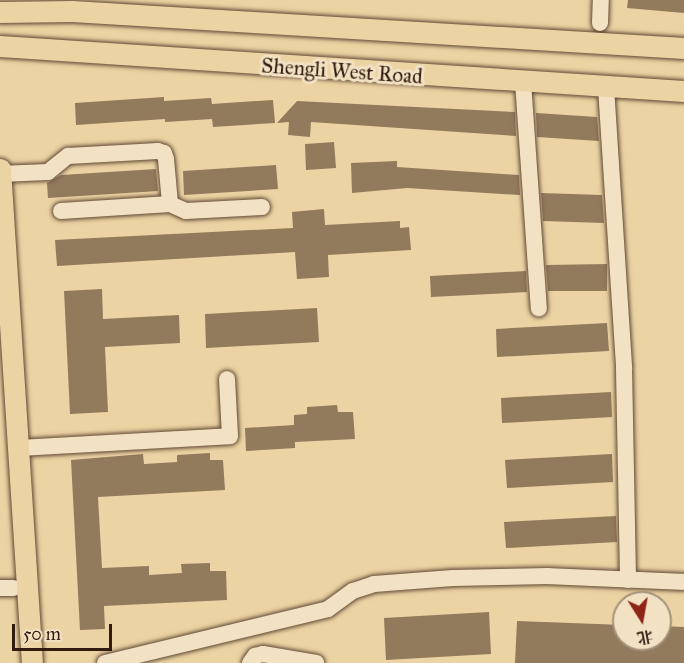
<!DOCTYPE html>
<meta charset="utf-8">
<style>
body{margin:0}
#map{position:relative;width:684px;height:663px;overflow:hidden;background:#ebd3a3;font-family:"IM FELL Great Primer","Noto Serif SC",serif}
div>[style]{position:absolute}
.building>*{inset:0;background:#927a5c}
.roads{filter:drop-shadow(0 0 2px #604835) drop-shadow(0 0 2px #604835)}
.minor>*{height:16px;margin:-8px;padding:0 8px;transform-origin:8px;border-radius:8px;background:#f2e2c3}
.major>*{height:21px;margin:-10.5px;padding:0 10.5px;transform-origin:10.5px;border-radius:10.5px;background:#ebd3a3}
span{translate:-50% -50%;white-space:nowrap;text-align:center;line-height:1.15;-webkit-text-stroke:6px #f2e2c3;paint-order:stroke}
.street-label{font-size:21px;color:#311a10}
.north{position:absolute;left:612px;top:591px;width:60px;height:60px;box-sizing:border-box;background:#f2e2c3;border:2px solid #a5927b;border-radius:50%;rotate:169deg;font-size:16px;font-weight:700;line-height:24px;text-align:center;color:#311a10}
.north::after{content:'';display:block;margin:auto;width:21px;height:27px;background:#8f2418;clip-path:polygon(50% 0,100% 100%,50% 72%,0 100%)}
.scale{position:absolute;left:12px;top:624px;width:100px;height:27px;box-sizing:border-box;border:3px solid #311a10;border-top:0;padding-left:8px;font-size:18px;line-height:21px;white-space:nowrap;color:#311a10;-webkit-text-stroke:4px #f2e2c3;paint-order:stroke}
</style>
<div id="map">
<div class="building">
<div style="clip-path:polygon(628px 0,684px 0,684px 13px,627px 8px)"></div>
<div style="clip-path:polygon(164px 97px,164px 101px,211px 98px,212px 104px,273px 100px,275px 123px,213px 127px,212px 119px,165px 122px,165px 119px,76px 125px,75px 103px)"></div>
<div style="clip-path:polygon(297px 101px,515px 112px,516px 136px,311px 122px,310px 137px,288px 135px,289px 122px,277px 123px)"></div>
<div style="clip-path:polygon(536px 113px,597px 117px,599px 141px,537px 137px)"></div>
<div style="clip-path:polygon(334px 142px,336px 168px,306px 170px,305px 144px)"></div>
<div style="clip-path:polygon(397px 161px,397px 167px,519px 175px,520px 195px,407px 188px,352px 193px,351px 163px)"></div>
<div style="clip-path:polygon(276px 165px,278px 189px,184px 195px,183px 171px)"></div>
<div style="clip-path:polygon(156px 169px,158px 191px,48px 198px,47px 183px,61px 175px)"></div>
<div style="clip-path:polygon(541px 193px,602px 195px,604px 223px,543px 221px)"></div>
<div style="clip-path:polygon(324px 209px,325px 225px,400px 221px,400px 228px,409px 227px,411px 250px,328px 255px,329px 277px,297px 279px,295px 252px,57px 266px,55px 240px,293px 228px,292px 212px)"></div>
<div style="clip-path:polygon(607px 264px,607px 291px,548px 291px,546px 265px)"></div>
<div style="clip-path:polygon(526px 271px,527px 292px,431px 297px,430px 276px)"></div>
<div style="clip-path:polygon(102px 289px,103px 319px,179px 315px,180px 343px,105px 347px,108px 412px,70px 414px,64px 291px)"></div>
<div style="clip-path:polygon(317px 308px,319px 342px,206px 348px,205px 314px)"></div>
<div style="clip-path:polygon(607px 323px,609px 351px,497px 357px,496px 329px)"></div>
<div style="clip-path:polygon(611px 392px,612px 417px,502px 423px,501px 398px)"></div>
<div style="clip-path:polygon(337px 405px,338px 412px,353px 412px,355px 439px,295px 442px,295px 448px,246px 451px,245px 428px,294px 425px,294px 415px,307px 414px,307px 407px)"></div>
<div style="clip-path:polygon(210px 453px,210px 460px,223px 460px,225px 490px,98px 497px,102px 568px,149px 566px,149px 575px,182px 573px,181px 564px,210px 563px,210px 571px,226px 571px,227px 600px,104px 606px,105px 629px,80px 630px,71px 460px,143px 454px,144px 464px,177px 462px,177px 455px)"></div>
<div style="clip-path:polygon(612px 454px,613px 482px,507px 488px,505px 460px)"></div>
<div style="clip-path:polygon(616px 516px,617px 542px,506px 548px,504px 522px)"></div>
<div style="clip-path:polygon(489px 612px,491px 654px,386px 660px,384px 618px)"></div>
<div style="clip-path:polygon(517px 621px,624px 625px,624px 639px,660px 639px,660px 626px,684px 627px,684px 663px,515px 663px)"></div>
</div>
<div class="roads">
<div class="minor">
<div style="left:600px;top:23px;width:23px;rotate:-88deg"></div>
<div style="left:523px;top:82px;width:227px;rotate:86deg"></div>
<div style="left:606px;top:87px;width:283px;rotate:86.3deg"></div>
<div style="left:624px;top:369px;width:211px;rotate:88.9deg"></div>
<div style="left:0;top:174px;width:48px;rotate:-2.4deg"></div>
<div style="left:48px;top:172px;width:26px;rotate:-39deg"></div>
<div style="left:68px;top:156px;width:90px;rotate:-3.2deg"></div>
<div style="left:158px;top:151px;width:6px;rotate:18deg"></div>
<div style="left:164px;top:153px;width:6px;rotate:72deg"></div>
<div style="left:166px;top:159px;width:45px;rotate:84.9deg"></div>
<div style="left:61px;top:211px;width:109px;rotate:-3.7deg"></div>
<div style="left:170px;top:204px;width:17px;rotate:24deg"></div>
<div style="left:186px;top:211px;width:76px;rotate:-3deg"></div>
<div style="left:18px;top:448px;width:212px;rotate:-3.2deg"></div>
<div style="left:230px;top:436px;width:57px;rotate:-93deg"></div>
<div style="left:0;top:588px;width:13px"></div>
<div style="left:105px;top:663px;width:229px;rotate:-13.6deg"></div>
<div style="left:328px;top:609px;width:31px;rotate:-36deg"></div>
<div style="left:353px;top:591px;width:22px;rotate:-18deg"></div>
<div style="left:374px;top:584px;width:79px;rotate:-4.3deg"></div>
<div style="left:453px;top:578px;width:95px;rotate:-1.2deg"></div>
<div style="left:548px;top:576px;width:136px;rotate:2.5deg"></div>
<div style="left:250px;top:663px;width:9px;rotate:-54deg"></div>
<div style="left:255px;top:656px;width:8px;rotate:-14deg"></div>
<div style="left:263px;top:654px;width:54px;rotate:9.6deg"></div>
</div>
<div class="major">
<div style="left:0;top:12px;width:72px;rotate:-0.8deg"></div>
<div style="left:72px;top:11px;width:613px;rotate:3.46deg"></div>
<div style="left:0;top:46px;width:685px;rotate:3.76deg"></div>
<div style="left:0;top:169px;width:495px;rotate:86.3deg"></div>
</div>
</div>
<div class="street-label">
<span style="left:342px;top:71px;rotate:4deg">Shengli West Road</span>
</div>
<div class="north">北</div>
<div class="scale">50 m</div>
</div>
